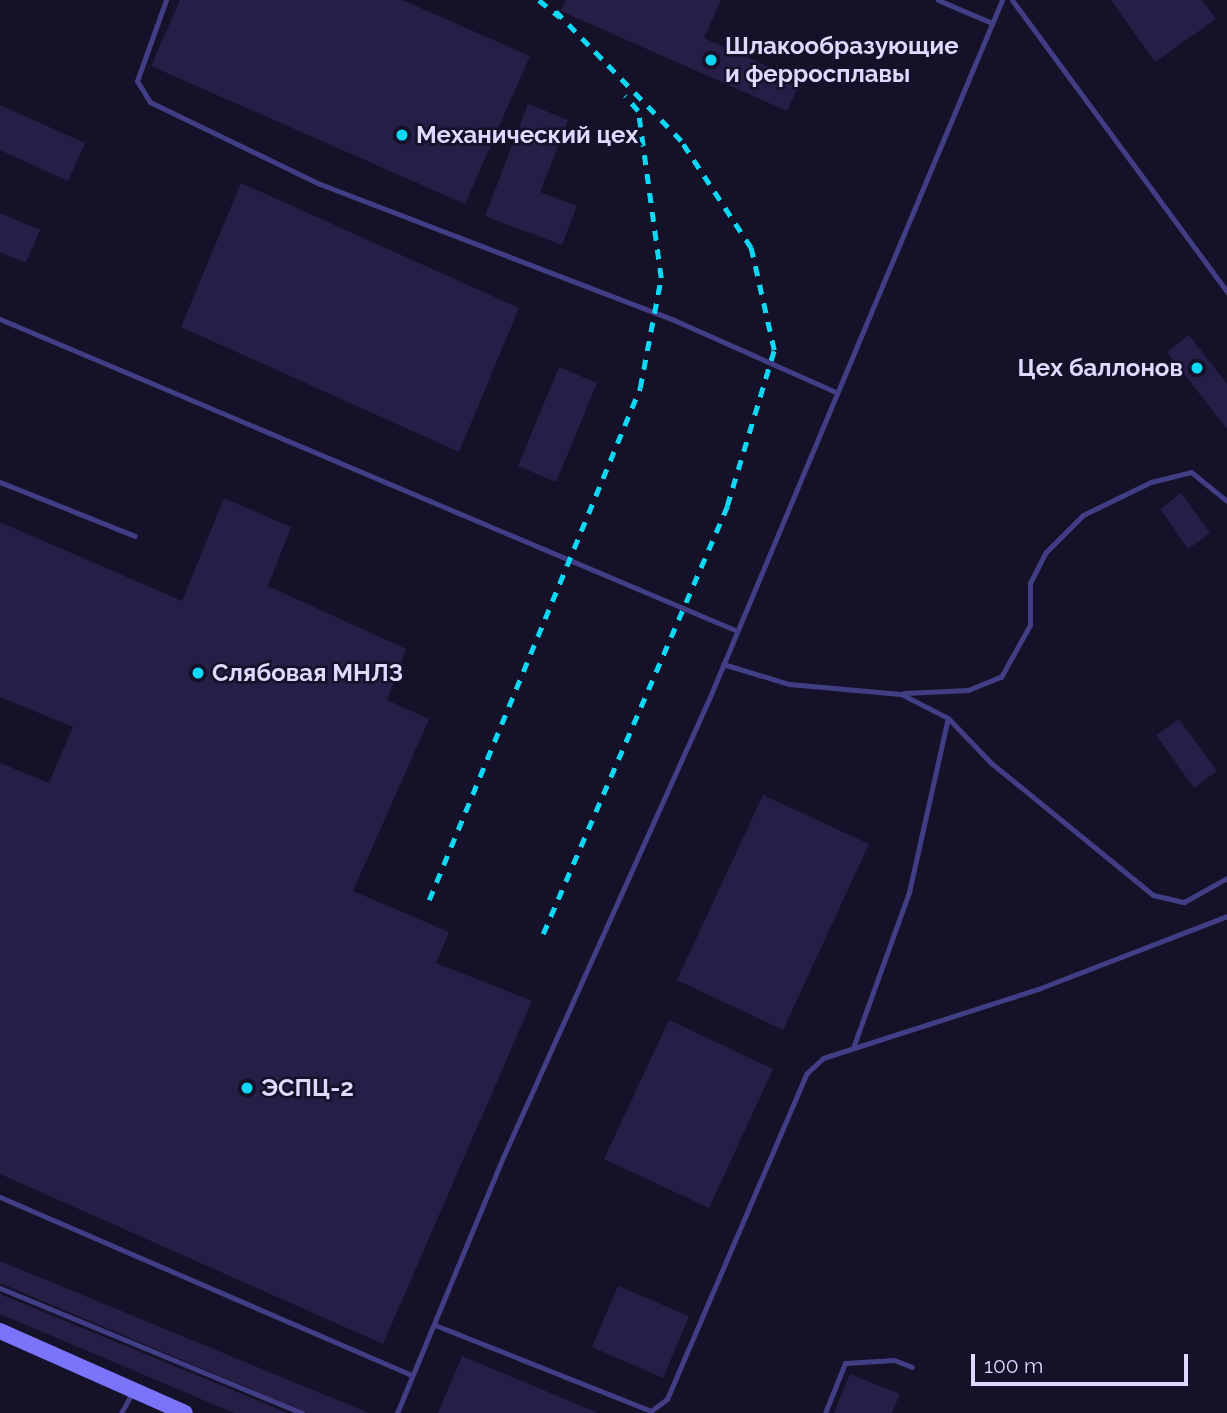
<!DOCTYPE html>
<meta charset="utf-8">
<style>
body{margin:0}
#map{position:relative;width:1227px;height:1413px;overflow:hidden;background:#151128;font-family:Raleway,sans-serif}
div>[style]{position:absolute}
.building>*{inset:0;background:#271e48}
.lane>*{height:5px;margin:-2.5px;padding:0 2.5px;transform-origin:2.5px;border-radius:2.5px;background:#423e85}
.secondary>*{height:16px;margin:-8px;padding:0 8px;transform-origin:8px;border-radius:8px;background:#7a74fa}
.rail>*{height:4.5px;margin-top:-2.25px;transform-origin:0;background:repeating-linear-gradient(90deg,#0dd9f6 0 10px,transparent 0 19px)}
.dots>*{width:19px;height:19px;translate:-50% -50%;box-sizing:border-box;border:4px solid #151128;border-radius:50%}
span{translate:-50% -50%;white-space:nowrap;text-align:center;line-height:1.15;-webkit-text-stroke:5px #151128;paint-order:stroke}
.poi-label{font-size:24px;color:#ded9fe;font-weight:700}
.left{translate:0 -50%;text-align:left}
.right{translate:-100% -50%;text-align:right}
.scale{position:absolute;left:971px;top:1354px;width:217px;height:32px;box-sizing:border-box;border:4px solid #ded9fe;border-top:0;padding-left:9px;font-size:21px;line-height:24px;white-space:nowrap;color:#ded9fe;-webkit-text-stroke:5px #151128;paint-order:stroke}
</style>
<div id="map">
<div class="building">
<div style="clip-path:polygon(180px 0,402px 0,530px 56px,465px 204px,151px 66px)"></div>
<div style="clip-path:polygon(566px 0,721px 0,704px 38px,801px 81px,787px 111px,561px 11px)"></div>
<div style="clip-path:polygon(1111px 0,1202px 0,1216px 19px,1155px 62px)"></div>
<div style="clip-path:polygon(528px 104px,568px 120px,540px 192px,577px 206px,562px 245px,485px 216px)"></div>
<div style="clip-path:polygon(0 105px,85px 143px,68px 181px,0 150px)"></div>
<div style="clip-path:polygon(241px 183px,519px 308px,459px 452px,181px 327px)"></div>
<div style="clip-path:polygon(0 213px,40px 230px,26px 263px,0 252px)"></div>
<div style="clip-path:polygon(1189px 335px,1227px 384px,1227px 429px,1167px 352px)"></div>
<div style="clip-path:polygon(559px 367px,597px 383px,556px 482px,518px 466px)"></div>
<div style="clip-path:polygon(1181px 493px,1210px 533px,1188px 549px,1160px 509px)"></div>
<div style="clip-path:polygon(224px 498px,291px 527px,268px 586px,406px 649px,387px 700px,429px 719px,353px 891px,449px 932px,436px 963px,532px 1001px,383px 1344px,0 1174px,0 763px,49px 783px,73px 727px,0 697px,0 522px,182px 601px)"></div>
<div style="clip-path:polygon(1179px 719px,1217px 771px,1194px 788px,1156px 735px)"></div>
<div style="clip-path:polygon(763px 795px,869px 844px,783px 1030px,677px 980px)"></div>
<div style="clip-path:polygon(669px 1020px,773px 1069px,709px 1208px,604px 1159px)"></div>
<div style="clip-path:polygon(0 1261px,342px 1402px,369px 1413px,307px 1413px,0 1283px)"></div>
<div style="clip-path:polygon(618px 1286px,689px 1316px,663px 1378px,592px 1347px)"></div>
<div style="clip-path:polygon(0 1294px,288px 1413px,234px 1413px,0 1314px)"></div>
<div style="clip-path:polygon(462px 1356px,598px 1413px,438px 1413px)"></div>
<div style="clip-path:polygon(850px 1374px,900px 1394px,892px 1413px,834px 1413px)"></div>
</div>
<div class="lane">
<div style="left:166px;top:0;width:86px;rotate:109.7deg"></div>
<div style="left:137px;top:81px;width:25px;rotate:58deg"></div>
<div style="left:150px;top:102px;width:189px;rotate:25.8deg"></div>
<div style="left:320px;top:184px;width:379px;rotate:21deg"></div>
<div style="left:674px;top:320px;width:177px;rotate:24deg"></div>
<div style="left:938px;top:0;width:59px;rotate:23.1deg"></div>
<div style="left:1012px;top:0;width:363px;rotate:53.6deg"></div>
<div style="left:0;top:319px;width:800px;rotate:22.94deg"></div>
<div style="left:0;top:482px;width:145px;rotate:21.8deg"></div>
<div style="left:723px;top:664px;width:69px;rotate:16.9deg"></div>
<div style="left:789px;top:684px;width:112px;rotate:5.1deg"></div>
<div style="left:901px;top:694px;width:53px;rotate:27.1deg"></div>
<div style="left:948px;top:718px;width:61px;rotate:46.3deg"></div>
<div style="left:990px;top:762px;width:210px;rotate:39.2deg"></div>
<div style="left:1153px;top:895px;width:32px;rotate:13deg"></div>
<div style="left:1184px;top:902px;width:49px;rotate:-29.2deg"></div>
<div style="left:904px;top:693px;width:64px;rotate:-2.7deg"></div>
<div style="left:968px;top:690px;width:35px;rotate:-22deg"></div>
<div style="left:1001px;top:677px;width:60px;rotate:-60.9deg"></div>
<div style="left:1030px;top:625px;width:42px;rotate:-90deg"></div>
<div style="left:1030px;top:583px;width:35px;rotate:-63deg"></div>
<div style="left:1046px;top:552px;width:52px;rotate:-45deg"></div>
<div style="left:1083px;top:515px;width:76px;rotate:-25.9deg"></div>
<div style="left:1151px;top:482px;width:41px;rotate:-14deg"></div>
<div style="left:1191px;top:472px;width:46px;rotate:38.9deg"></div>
<div style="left:854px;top:1045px;width:163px;rotate:-70.2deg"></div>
<div style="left:909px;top:892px;width:178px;rotate:-77.4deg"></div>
<div style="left:0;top:1197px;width:449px;rotate:23.4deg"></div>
<div style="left:0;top:1288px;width:327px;rotate:22.5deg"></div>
<div style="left:435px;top:1325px;width:232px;rotate:21.7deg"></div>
<div style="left:651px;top:1411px;width:20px;rotate:-37deg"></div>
<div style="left:667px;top:1399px;width:353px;rotate:-66.8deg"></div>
<div style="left:806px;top:1074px;width:23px;rotate:-43deg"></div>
<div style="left:823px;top:1058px;width:226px;rotate:-17.8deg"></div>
<div style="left:1038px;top:989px;width:203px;rotate:-21.1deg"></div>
<div style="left:121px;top:1413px;width:23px;rotate:-61deg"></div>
<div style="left:397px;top:1413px;width:279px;rotate:-67.5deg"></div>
<div style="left:504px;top:1155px;width:500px;rotate:-65.8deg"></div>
<div style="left:709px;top:699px;width:758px;rotate:-67.26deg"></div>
<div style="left:825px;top:1413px;width:54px;rotate:-68.2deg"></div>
<div style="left:845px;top:1363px;width:49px;rotate:-3.5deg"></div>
<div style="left:894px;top:1360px;width:19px;rotate:21deg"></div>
</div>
<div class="secondary">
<div style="left:0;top:1331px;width:202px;rotate:23.9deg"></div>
</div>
<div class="rail">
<div style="left:539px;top:0;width:27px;rotate:39deg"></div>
<div style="left:429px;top:900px;width:554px;rotate:-67.6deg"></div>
<div style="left:640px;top:388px;width:112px;rotate:-79.2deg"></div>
<div style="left:661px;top:278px;width:169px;rotate:-97.8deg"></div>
<div style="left:638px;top:111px;width:20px;rotate:-131deg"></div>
<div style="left:543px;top:934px;width:466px;rotate:-66.7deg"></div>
<div style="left:727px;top:506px;width:163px;rotate:-73.2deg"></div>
<div style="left:774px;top:350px;width:105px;rotate:-102.7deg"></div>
<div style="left:751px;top:248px;width:128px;rotate:-123.2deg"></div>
<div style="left:681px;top:141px;width:180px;rotate:-134.1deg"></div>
</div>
<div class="dots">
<div style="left:711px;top:60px;background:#0dd9f6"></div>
<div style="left:402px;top:135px;background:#0dd9f6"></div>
<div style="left:1197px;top:368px;background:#0dd9f6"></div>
<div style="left:198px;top:673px;background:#0dd9f6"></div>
<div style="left:247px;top:1088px;background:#0dd9f6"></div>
</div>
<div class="poi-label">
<span class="left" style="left:725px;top:60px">Шлакообразующие<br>и ферросплавы</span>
<span class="left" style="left:416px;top:135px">Механический цех</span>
<span class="right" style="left:1183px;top:368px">Цех баллонов</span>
<span class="left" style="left:212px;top:673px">Слябовая МНЛЗ</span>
<span class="left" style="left:261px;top:1088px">ЭСПЦ-2</span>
</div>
<div class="scale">100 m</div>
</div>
